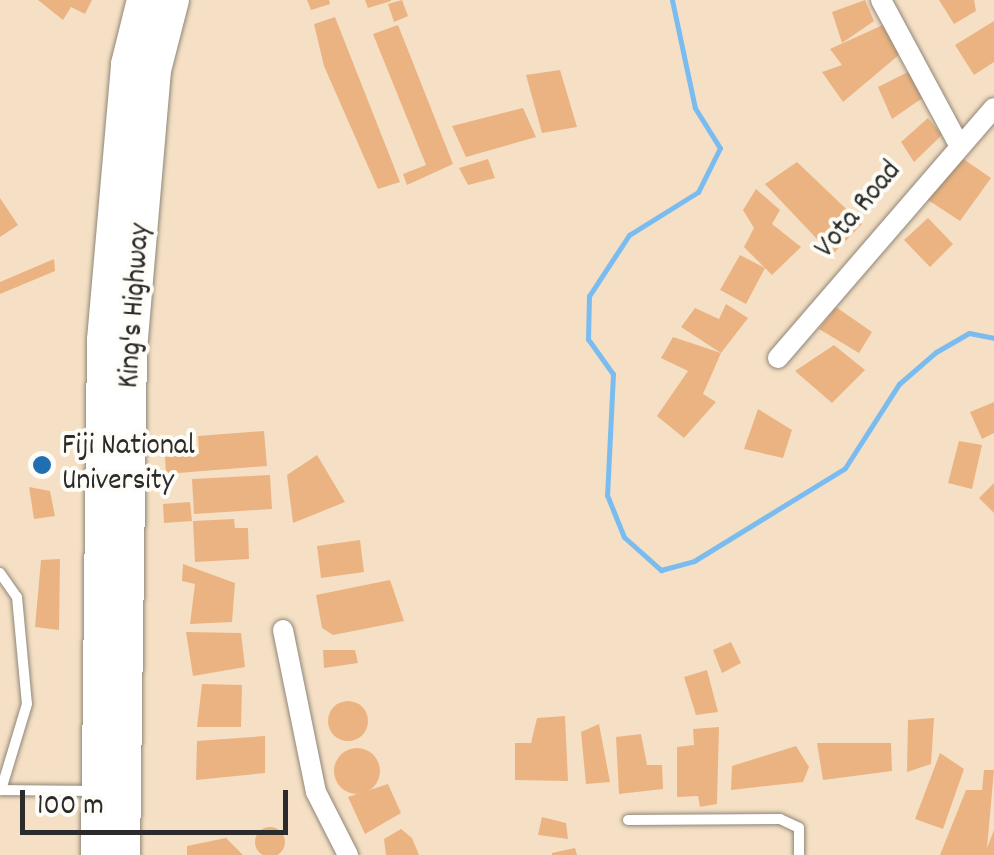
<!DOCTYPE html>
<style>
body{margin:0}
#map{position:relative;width:994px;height:855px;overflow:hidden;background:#f5e0c5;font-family:Dekko,sans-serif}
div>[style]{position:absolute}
.stream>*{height:5px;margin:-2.5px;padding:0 2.5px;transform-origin:2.5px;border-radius:2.5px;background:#7abcef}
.building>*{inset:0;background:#ebb382}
.round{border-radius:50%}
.roads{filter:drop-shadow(0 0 2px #908678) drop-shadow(0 0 2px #908678)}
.service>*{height:10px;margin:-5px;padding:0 5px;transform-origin:5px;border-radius:5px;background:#fff}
.minor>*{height:20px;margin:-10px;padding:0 10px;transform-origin:10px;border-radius:10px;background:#fff}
.trunk>*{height:32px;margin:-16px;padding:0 16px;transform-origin:16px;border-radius:16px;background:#fff}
.dots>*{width:28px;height:28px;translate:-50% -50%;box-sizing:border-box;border:5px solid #fdfcf7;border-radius:50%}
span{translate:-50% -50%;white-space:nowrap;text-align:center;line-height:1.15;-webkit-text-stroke:8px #fdfcf7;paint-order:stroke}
.street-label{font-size:30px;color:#2b2b2b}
.poi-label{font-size:30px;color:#2b2b2b}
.left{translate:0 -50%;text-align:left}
.scale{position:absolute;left:20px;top:790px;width:268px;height:45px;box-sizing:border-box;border:5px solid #2b2b2b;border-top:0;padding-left:12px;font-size:30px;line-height:35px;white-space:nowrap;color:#2b2b2b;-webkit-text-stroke:8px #fdfcf7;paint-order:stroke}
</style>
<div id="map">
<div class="stream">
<div style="left:672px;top:0;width:110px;rotate:78deg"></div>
<div style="left:695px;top:108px;width:47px;rotate:58deg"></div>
<div style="left:720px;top:148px;width:49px;rotate:116.6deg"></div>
<div style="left:698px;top:192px;width:81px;rotate:148.1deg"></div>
<div style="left:629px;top:235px;width:73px;rotate:123.3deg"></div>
<div style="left:589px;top:296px;width:43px;rotate:91.3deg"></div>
<div style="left:588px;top:339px;width:43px;rotate:54.5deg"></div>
<div style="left:613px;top:374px;width:121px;rotate:92.8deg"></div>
<div style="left:607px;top:495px;width:45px;rotate:68deg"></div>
<div style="left:624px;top:537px;width:50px;rotate:41.7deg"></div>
<div style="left:661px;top:570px;width:34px;rotate:-15deg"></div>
<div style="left:694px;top:561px;width:177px;rotate:-31.6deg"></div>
<div style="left:845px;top:468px;width:100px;rotate:-57.3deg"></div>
<div style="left:899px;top:384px;width:49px;rotate:-40.9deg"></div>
<div style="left:936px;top:352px;width:38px;rotate:-30deg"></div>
<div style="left:969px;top:333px;width:25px;rotate:11deg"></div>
</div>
<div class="building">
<div style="clip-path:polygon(38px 0,92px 0,85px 14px,71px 7px,63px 20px)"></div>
<div style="clip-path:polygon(307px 0,329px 0,330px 4px,311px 10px)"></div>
<div style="clip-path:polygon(365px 0,391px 0,391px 1px,368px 8px)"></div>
<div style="clip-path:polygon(402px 0,408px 16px,394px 22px,388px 4px)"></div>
<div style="clip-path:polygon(865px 0,874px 21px,842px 43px,832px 12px)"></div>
<div style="clip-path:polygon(939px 0,974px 0,976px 11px,954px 24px)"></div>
<div style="clip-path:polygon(335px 17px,400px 182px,378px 189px,324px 66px,314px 24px)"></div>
<div style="clip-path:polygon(994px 21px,994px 62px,974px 75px,955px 45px)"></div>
<div style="clip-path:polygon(885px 24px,900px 54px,843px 102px,822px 72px,842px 65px,830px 49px)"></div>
<div style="clip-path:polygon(398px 25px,453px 164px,407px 185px,403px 174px,426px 165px,373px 34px)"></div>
<div style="clip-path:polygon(560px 70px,577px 127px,542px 133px,526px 75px)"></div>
<div style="clip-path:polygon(910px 71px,924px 97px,892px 119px,878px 87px)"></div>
<div style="clip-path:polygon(523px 108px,536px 137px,466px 157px,452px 126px)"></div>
<div style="clip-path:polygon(928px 118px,942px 135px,914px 162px,901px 142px)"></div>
<div style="clip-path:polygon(959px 156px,991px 178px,960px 221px,925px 198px)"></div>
<div style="clip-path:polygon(488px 159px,495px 178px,468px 185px,459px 168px)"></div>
<div style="clip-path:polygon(797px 162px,862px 224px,832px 255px,765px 184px)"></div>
<div style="clip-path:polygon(756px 189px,780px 210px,772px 224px,801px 247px,772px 275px,765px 268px,746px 304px,720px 290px,740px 255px,765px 268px,744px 247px,754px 228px,743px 210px)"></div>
<div style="clip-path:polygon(0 198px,18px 225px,0 237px)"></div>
<div style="clip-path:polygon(928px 218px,953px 244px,930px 267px,904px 240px)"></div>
<div style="clip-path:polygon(54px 259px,55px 271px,0 294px,0 282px)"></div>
<div style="clip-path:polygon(726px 304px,748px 318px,721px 353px,681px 327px,695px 308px,719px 319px)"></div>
<div style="clip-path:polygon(836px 307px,872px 332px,859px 353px,819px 329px)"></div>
<div style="clip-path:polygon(673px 337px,721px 353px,703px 394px,716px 402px,684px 438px,657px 416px,688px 371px,661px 358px)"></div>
<div style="clip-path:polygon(834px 345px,865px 370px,832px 403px,795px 371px)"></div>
<div style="clip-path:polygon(994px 402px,994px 433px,982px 439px,970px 412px)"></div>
<div style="clip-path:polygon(758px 409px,792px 430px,783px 458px,744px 449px)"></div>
<div style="clip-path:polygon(264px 431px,267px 466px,166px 474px,165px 457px,199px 454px,198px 436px)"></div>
<div style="clip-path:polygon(959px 441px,982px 445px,972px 489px,948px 483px)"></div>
<div style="clip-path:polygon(317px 455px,345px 502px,293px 523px,287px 475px)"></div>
<div style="clip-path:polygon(270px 475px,272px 509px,194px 514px,192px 479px)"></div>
<div style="clip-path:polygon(994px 483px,994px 513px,979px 498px)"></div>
<div style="clip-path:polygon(29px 487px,50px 491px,55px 516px,34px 519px)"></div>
<div style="clip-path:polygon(190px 502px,192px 521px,164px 523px,163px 504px)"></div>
<div style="clip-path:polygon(234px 519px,235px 528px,248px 528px,249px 559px,195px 562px,193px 521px)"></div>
<div style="clip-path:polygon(360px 540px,364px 572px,321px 578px,317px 546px)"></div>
<div style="clip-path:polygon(60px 559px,59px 630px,35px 627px,41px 560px)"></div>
<div style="clip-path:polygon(183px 564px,235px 583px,232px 622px,190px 624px,195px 584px,182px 581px)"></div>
<div style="clip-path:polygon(390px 580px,404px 621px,333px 635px,322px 628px,316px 595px)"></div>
<div style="clip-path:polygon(186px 632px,241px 633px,245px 667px,193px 676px)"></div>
<div style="clip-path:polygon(731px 642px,741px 663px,722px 673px,713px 650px)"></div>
<div style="clip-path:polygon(323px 650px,355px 650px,358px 663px,324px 668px)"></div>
<div style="clip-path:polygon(707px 670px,718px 712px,696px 715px,684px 677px)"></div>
<div style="clip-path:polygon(202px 684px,242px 685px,241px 727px,197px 727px)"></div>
<div class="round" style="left:328px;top:701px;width:40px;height:40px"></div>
<div style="clip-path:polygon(565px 716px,568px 781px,515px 780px,515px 743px,531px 743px,537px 718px)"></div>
<div style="clip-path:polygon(934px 718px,931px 764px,907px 772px,908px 720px)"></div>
<div style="clip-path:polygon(599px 724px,610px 782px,586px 784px,581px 732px)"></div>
<div style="clip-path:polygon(719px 727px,717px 804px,700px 807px,698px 796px,677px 797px,677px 747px,694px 745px,693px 729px)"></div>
<div style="clip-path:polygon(641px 734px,647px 765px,662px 765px,663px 789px,619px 794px,616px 737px)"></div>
<div style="clip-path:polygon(265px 736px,265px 773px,196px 780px,197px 741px)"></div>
<div style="clip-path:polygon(817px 743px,891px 743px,892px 771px,823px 780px)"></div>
<div style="clip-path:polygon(796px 746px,809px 767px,803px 782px,731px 790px,732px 766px)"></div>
<div class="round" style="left:334px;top:748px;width:46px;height:46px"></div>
<div style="clip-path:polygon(940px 753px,964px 769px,943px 829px,915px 819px)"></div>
<div style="clip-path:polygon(984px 770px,994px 770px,987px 848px,994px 830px,994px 855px,940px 855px,966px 790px,982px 790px)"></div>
<div style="clip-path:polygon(388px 784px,401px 813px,365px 834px,348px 797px)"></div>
<div style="clip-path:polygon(542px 817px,566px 823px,568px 839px,538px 835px)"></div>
<div class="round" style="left:255px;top:827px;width:30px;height:30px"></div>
<div style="clip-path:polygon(401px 829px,412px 838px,419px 855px,386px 855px,384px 839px)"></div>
<div style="clip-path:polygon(226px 838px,243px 855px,187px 855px,187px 846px)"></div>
<div style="clip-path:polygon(575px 848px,577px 855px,552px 855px,552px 853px)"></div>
</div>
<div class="roads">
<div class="service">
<div style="left:0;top:573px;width:29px;rotate:55deg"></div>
<div style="left:17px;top:597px;width:107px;rotate:84.7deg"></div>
<div style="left:27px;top:704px;width:90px;rotate:106.8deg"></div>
<div style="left:0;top:790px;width:94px;rotate:0.6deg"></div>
<div style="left:628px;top:820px;width:152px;rotate:-0.4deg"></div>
<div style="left:780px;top:819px;width:21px;rotate:25deg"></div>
<div style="left:799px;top:828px;width:27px;rotate:90deg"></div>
</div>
<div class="minor">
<div style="left:881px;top:0;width:160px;rotate:61.7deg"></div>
<div style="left:778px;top:358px;width:330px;rotate:-49.2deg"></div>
<div style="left:283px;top:630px;width:165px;rotate:78.5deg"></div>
<div style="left:316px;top:792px;width:71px;rotate:63.1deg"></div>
</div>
<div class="trunk">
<div style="left:97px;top:855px;width:515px;rotate:-89.33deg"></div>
<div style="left:103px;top:340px;width:277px;rotate:-85deg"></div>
<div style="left:127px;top:64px;width:66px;rotate:-76deg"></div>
<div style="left:124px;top:855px;width:505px;rotate:-89.21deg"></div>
<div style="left:131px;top:350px;width:281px;rotate:-85.1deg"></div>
<div style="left:155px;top:70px;width:72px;rotate:-75.6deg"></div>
</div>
</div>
<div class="dots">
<div style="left:42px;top:465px;background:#1f6fb2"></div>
</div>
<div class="street-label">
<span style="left:860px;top:211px;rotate:-50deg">Vota Road</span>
<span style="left:137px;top:306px;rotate:-86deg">King's Highway</span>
</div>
<div class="poi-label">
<span class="left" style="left:62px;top:465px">Fiji National<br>University</span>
</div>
<div class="scale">100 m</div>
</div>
